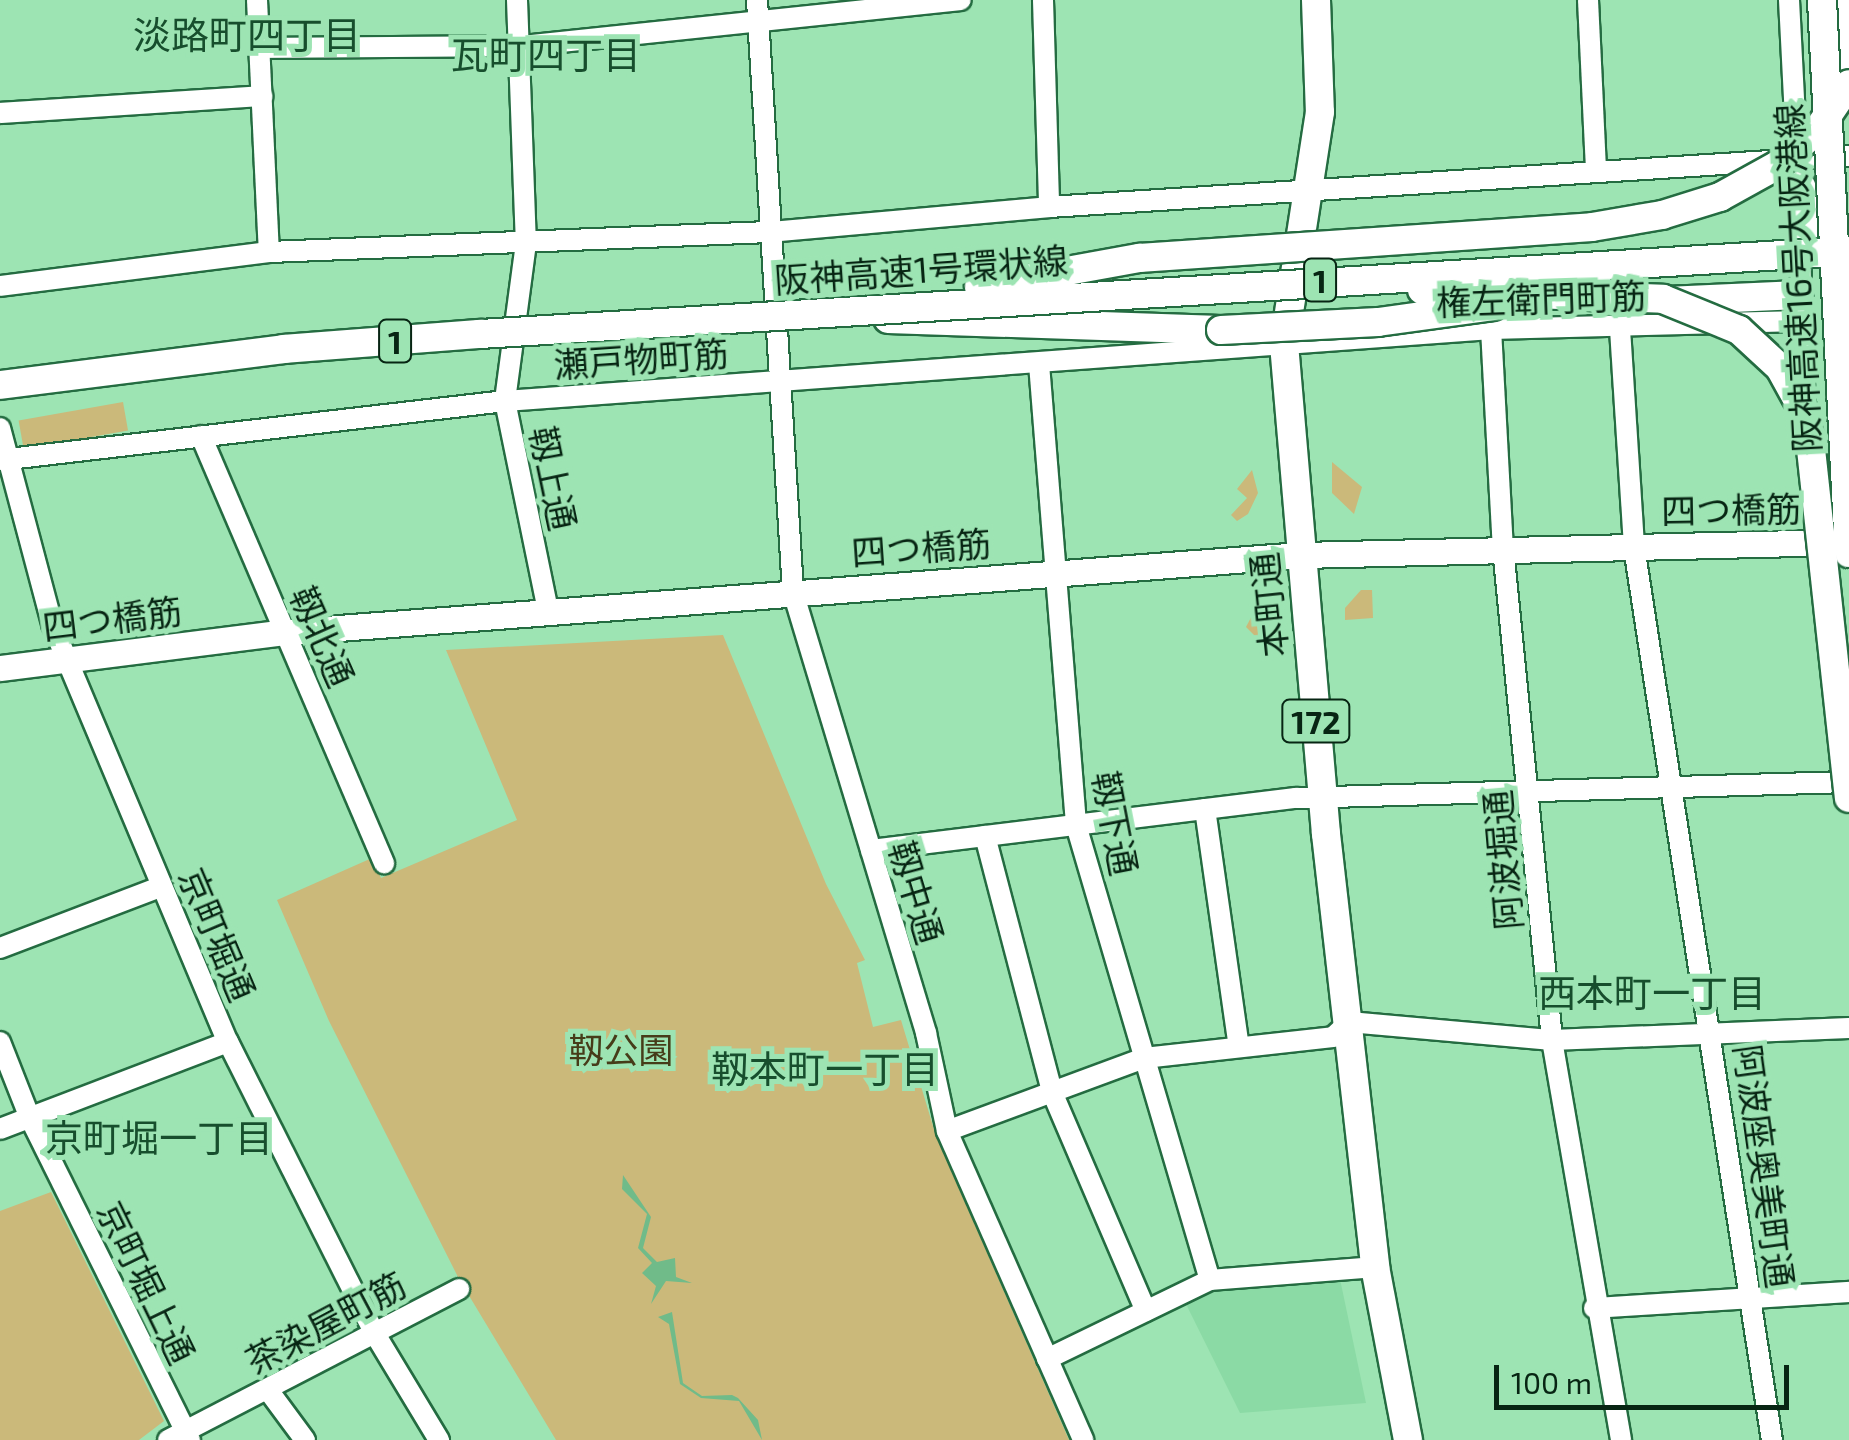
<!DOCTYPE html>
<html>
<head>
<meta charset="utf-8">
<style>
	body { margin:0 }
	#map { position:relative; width:1849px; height:1440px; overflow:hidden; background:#9de4b3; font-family:"Exo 2","Noto Sans JP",sans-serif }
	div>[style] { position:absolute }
	.built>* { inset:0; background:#8bdaa5 }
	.green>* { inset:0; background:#cbb97a; transform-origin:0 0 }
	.water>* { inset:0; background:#70bb89 }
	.roads { filter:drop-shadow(2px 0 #246c41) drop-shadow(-2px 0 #246c41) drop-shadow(0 2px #246c41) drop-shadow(0 -2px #246c41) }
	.minor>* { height:20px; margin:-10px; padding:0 10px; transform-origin:10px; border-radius:10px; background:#fff }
	.major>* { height:25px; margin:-12.5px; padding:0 12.5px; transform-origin:12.5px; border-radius:12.5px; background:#fff }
	.highway>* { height:28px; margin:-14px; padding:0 14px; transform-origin:14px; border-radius:14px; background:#fff }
	.bridges { filter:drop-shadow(2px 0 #246c41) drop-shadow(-2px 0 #246c41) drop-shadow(0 2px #246c41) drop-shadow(0 -2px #246c41) }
	.highway-bridge>* { height:28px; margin:-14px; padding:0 14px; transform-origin:14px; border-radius:14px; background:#fff }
	span { translate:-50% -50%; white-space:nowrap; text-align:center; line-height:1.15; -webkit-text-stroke:10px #9de4b3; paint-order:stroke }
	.shield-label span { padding:2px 8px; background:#9de4b3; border:2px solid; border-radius:8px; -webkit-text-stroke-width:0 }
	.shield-label { font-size:32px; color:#072513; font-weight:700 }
	.street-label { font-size:35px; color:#072513 }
	.park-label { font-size:35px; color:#463c19 }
	.neighbourhood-label { font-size:38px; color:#174e2d }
	.scale { position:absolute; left:1494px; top:1365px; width:295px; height:45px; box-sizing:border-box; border:5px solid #072513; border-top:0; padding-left:12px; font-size:30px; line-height:35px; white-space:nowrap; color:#072513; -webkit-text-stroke:8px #9de4b3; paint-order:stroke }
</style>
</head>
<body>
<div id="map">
	<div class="built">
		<div style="clip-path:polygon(1340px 1279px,1366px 1403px,1240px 1413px,1185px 1302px,1209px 1287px)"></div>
	</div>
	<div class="green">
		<div style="left:123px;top:402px;width:29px;height:106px;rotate:80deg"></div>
		<div style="clip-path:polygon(1332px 462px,1362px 487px,1354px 514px,1332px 493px)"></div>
		<div style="clip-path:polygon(1252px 470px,1258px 493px,1248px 514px,1237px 521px,1231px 515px,1247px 498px,1237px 489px)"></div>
		<div style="clip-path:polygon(1361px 590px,1372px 590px,1373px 618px,1345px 620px,1345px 608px)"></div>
		<div style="clip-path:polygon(1257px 606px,1270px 624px,1264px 645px,1246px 627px)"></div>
		<div style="clip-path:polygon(723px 635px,826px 884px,865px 960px,857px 963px,873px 1027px,901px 1020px,936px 1136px,1069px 1440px,556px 1440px,459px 1279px,329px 1021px,277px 900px,372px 858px,381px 878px,517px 820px,446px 650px)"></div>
		<div style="clip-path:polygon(51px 1192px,164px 1421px,139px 1440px,0 1440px,0 1211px)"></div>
	</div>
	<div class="water">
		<div style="clip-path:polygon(623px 1175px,651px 1217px,643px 1248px,657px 1262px,675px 1258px,676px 1277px,692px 1283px,666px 1281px,651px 1304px,656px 1286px,642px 1273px,652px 1263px,638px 1248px,647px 1214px,622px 1189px)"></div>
		<div style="clip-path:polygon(672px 1312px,683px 1383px,702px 1396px,732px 1395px,738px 1398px,758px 1420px,762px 1440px,739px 1401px,701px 1398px,680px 1384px,669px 1324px,658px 1317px)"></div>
	</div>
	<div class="roads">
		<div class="minor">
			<div style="left:257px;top:0;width:252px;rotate:87.3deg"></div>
			<div style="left:517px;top:0;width:243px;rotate:87.9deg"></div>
			<div style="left:526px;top:243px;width:159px;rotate:97.6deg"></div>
			<div style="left:505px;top:401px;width:213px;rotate:78.4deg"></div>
			<div style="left:757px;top:0;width:593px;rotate:86.52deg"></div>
			<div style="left:793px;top:592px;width:461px;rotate:73.2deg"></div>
			<div style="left:926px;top:1033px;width:100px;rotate:77.9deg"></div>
			<div style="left:947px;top:1131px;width:338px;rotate:66.2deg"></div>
			<div style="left:1043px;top:0;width:207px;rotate:88.3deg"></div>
			<div style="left:1588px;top:0;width:170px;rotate:87.3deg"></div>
			<div style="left:1789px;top:0;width:157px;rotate:87.1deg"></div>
			<div style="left:261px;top:48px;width:262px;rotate:-0.4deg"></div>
			<div style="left:523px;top:46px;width:440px;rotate:-6deg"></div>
			<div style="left:0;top:113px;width:263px;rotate:-3.7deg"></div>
			<div style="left:1797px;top:158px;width:248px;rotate:88.2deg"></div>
			<div style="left:1805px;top:185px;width:76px;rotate:73.2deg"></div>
			<div style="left:0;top:286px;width:271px;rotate:-7.2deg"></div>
			<div style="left:269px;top:252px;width:501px;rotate:-2.29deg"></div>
			<div style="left:770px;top:232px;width:280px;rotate:-5.1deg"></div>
			<div style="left:1049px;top:207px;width:802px;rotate:-3.65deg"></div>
			<div style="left:1491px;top:329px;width:219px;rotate:86.9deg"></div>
			<div style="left:1503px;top:548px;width:494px;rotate:84.3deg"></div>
			<div style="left:1552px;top:1040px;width:406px;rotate:80.2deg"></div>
			<div style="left:1620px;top:329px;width:218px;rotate:86.3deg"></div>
			<div style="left:1634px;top:547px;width:904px;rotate:81.22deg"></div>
			<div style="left:1039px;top:364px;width:462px;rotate:85.4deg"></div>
			<div style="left:1076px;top:825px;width:474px;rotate:73.6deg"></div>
			<div style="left:0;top:428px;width:203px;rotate:75.1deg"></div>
			<div style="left:52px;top:624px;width:454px;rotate:67.2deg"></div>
			<div style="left:228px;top:1042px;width:327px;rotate:63.3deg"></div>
			<div style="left:375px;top:1334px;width:124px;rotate:58.9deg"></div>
			<div style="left:201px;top:436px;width:465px;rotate:66.8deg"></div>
			<div style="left:0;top:460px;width:508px;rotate:-6.66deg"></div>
			<div style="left:505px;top:401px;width:989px;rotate:-4.18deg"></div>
			<div style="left:1491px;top:329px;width:310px;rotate:-1.5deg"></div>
			<div style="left:1205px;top:809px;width:240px;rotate:81.9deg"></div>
			<div style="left:985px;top:836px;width:265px;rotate:75.3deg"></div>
			<div style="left:1052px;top:1092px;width:238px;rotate:66.8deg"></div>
			<div style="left:871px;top:850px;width:428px;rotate:-7deg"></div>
			<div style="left:1296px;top:798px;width:553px;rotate:-1.66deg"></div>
			<div style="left:0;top:948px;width:173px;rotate:-20.9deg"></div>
			<div style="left:0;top:1042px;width:82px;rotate:68.5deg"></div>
			<div style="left:30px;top:1118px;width:360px;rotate:63.6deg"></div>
			<div style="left:0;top:1129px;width:244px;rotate:-20.9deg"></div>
			<div style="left:947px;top:1131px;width:210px;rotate:-20.3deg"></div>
			<div style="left:1144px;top:1058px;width:190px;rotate:-6.3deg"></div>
			<div style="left:1333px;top:1037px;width:22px;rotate:-43deg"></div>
			<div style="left:1349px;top:1022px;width:204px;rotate:5.1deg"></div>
			<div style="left:1552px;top:1040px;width:297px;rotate:-2.3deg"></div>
			<div style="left:1594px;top:1308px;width:256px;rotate:-3.6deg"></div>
			<div style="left:1047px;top:1359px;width:181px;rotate:-25.9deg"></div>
			<div style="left:1210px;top:1280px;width:166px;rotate:-4.5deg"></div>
			<div style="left:268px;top:1390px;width:62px;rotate:53.5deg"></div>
			<div style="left:168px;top:1440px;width:328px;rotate:-27.4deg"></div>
		</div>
		<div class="major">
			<div style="left:1846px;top:0;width:74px;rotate:87.7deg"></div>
			<div style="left:0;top:668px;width:288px;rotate:-7.2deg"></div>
			<div style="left:286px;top:632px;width:1018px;rotate:-4.34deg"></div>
			<div style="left:1301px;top:555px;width:539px;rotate:-1.38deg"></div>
		</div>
		<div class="highway">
			<div style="left:1316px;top:0;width:112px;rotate:88deg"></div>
			<div style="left:1320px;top:112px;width:235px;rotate:98.8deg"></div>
			<div style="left:1284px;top:344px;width:492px;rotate:85.1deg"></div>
			<div style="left:1326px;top:834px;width:436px;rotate:83.5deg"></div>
			<div style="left:1375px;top:1267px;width:176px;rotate:79.2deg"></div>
			<div style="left:1666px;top:301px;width:133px;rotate:-2.6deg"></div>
			<div style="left:888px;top:319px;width:333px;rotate:1.9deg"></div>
		</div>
	</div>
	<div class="bridges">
		<div class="highway-bridge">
			<div style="left:1822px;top:0;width:554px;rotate:87.2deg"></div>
			<div style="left:979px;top:287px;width:163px;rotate:-10.3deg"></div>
			<div style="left:1139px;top:258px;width:454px;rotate:-3.9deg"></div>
			<div style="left:1592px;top:227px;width:71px;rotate:-9.7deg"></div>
			<div style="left:1662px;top:215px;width:61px;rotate:-17.2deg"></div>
			<div style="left:1720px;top:197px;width:66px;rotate:-28.9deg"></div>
			<div style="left:1778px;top:165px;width:55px;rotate:-42.1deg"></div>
			<div style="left:1819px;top:128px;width:53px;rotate:-55.7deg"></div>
			<div style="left:1422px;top:290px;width:241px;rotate:2.1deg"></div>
			<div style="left:1663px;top:299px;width:82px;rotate:22.2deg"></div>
			<div style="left:1739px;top:330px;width:56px;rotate:42.8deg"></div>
			<div style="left:1780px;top:368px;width:46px;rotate:61.2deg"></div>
			<div style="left:1802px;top:408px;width:33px;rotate:76deg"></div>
			<div style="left:1810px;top:440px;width:360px;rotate:83.8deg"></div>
			<div style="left:1221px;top:330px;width:157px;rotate:-2.9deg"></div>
			<div style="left:1378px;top:322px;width:116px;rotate:-7.9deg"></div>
			<div style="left:0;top:385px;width:286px;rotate:-7.2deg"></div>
			<div style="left:284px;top:349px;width:197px;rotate:-4.4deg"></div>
			<div style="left:480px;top:334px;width:1372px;rotate:-3.47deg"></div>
		</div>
	</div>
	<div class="shield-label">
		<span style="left:1320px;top:280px">1</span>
		<span style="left:395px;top:341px">1</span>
		<span style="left:1316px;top:721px">172</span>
	</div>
	<div class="street-label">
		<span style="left:921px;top:269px;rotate:-4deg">阪神高速1号環状線</span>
		<span style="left:1797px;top:278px;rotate:-93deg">阪神高速16号大阪港線</span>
		<span style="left:1541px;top:298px;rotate:-2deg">権左衛門町筋</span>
		<span style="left:641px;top:358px;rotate:-4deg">瀬戸物町筋</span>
		<span style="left:554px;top:478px;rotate:78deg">靱上通</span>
		<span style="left:1731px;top:509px;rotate:-1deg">四つ橋筋</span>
		<span style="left:921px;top:547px;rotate:-4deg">四つ橋筋</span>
		<span style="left:1268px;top:605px;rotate:-96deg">本町通</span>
		<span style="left:112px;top:618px;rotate:-7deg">四つ橋筋</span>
		<span style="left:323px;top:636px;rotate:66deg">靱北通</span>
		<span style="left:1116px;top:823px;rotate:79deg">靱下通</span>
		<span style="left:1502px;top:860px;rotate:-95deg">阿波堀通</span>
		<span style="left:917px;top:892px;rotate:73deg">靱中通</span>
		<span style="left:218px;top:934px;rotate:67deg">京町堀通</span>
		<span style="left:1765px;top:1166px;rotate:82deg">阿波座奥美町通</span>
		<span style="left:147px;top:1282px;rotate:64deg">京町堀上通</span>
		<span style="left:325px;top:1322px;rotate:-28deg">茶染屋町筋</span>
	</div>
	<div class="park-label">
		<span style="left:621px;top:1049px">靱公園</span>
	</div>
	<div class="neighbourhood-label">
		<span style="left:247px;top:35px">淡路町四丁目</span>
		<span style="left:546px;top:55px">瓦町四丁目</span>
		<span style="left:1652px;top:993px">西本町一丁目</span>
		<span style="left:825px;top:1069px">靱本町一丁目</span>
		<span style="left:159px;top:1138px">京町堀一丁目</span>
	</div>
	<div class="scale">100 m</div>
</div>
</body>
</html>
